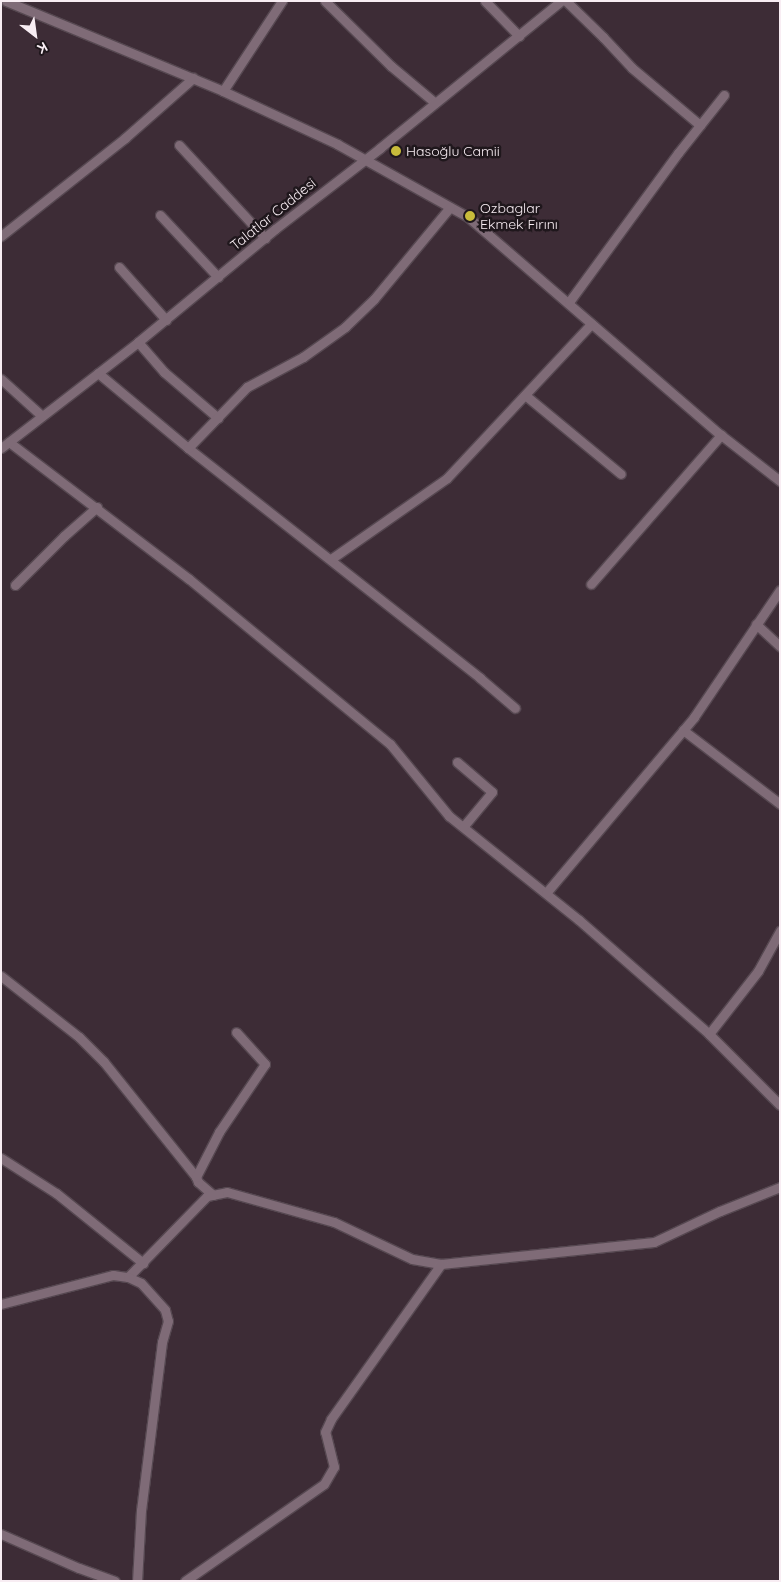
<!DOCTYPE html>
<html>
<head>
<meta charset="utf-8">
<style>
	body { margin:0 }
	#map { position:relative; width:781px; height:1582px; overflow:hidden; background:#3d2c36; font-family:Quicksand,sans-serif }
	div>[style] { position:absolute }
	.roads { filter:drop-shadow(1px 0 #564851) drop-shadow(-1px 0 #564851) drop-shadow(0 1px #564851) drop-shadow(0 -1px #564851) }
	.minor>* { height:9px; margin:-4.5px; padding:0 4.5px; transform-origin:4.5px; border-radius:4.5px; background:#7f6b77 }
	.dots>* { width:14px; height:14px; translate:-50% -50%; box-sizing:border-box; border:2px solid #1f171c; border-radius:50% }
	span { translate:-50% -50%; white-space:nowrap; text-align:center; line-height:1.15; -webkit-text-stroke:5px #1f171c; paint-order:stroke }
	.poi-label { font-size:14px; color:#f8edf3 }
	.left { translate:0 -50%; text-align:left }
	.street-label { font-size:14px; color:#f8edf3 }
	.frame { position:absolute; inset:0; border:2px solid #f8edf3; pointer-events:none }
	.north { position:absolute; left:10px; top:10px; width:50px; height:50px; -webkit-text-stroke:4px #1f171c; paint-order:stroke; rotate:150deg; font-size:14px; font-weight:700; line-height:20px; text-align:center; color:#f8edf3 }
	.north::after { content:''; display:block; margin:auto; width:18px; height:22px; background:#f8edf3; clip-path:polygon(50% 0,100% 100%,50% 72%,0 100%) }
</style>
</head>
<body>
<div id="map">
	<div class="roads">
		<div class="minor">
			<div style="left:6px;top:1px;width:235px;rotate:22.5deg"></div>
			<div style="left:223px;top:91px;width:126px;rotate:24.9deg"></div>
			<div style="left:337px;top:144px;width:150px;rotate:29.1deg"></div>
			<div style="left:468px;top:217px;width:334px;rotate:40.8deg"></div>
			<div style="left:721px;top:435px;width:75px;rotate:37.9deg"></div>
			<div style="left:325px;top:1px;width:93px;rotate:44.6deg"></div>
			<div style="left:391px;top:66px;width:56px;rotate:39.9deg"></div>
			<div style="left:485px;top:1px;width:49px;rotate:45.8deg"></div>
			<div style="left:566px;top:1px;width:52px;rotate:44.2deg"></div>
			<div style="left:603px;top:37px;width:42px;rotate:46.9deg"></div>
			<div style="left:632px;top:68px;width:89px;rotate:40deg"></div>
			<div style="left:223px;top:91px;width:108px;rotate:-56.8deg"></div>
			<div style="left:179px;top:145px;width:127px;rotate:47.2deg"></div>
			<div style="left:160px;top:215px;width:85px;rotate:46.9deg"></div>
			<div style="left:1px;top:236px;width:158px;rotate:-38.3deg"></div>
			<div style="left:125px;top:138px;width:91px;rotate:-41.4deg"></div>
			<div style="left:119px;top:267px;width:71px;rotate:48.4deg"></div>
			<div style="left:569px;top:302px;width:185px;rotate:-53.8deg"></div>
			<div style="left:678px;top:153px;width:74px;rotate:-51.6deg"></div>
			<div style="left:138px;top:342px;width:40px;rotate:49deg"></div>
			<div style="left:164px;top:372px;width:71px;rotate:40.4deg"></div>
			<div style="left:98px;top:373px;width:117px;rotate:39.8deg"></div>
			<div style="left:188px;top:448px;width:372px;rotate:38.2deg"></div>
			<div style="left:480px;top:678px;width:46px;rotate:40.6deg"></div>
			<div style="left:1px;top:379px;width:55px;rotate:42.1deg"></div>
			<div style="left:525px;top:395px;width:124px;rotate:39.5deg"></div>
			<div style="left:9px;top:442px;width:226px;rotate:37.3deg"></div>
			<div style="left:189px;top:579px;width:260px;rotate:39.4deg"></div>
			<div style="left:390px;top:744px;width:93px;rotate:50.7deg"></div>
			<div style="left:449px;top:816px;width:166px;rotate:38.7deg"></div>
			<div style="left:579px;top:920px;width:173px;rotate:41.2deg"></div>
			<div style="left:709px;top:1034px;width:100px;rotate:45deg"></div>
			<div style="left:1px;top:448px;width:173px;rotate:-37.7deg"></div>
			<div style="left:138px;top:342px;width:178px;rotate:-39.5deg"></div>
			<div style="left:275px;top:229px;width:133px;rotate:-37.6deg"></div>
			<div style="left:380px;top:148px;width:233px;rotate:-39.1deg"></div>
			<div style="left:188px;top:448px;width:85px;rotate:-46deg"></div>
			<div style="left:247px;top:387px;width:64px;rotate:-28.2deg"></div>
			<div style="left:303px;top:357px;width:52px;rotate:-35.5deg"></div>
			<div style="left:345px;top:327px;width:40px;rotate:-44deg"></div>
			<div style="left:374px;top:299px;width:119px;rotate:-50.4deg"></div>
			<div style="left:331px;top:559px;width:141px;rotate:-34.9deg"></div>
			<div style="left:447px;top:478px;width:211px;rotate:-46.9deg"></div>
			<div style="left:591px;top:584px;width:198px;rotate:-48.9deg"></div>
			<div style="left:15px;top:585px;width:69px;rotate:-45deg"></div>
			<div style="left:64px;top:536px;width:44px;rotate:-41.3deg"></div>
			<div style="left:756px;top:624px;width:33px;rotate:43deg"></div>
			<div style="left:683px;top:730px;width:122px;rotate:37.3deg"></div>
			<div style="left:457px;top:762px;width:46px;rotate:40.6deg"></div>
			<div style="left:492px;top:792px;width:45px;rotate:129.6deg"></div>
			<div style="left:546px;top:893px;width:230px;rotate:-49.9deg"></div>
			<div style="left:694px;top:717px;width:153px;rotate:-55.9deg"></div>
			<div style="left:1px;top:976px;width:99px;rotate:38deg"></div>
			<div style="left:79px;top:1037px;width:35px;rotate:45deg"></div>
			<div style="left:104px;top:1062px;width:147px;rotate:51.3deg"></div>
			<div style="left:709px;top:1034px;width:80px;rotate:-52.1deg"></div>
			<div style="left:758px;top:971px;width:46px;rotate:-61.2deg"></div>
			<div style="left:1px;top:1158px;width:65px;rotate:32.5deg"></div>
			<div style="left:56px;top:1193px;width:112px;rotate:38.8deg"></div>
			<div style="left:213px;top:1195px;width:20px;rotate:-139deg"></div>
			<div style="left:198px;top:1182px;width:5px;rotate:-112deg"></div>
			<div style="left:196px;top:1177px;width:51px;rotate:-62.9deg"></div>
			<div style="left:219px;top:1132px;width:82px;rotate:-55.9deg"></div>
			<div style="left:265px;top:1064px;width:43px;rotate:-132.2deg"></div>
			<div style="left:128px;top:1277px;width:113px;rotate:-45.7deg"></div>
			<div style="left:207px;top:1196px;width:20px;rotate:-11deg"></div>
			<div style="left:227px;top:1192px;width:111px;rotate:15.7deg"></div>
			<div style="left:334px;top:1222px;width:86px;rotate:25.4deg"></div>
			<div style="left:412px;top:1259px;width:29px;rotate:10deg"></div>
			<div style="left:441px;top:1264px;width:214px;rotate:-5.9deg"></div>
			<div style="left:654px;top:1242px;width:73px;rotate:-25.2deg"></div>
			<div style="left:720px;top:1211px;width:65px;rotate:-21.8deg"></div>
			<div style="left:1px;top:1304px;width:116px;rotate:-14.5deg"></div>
			<div style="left:113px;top:1275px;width:15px;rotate:8deg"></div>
			<div style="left:128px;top:1277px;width:14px;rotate:25deg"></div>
			<div style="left:141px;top:1283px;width:36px;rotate:48deg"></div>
			<div style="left:165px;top:1310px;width:11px;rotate:75deg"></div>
			<div style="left:168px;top:1321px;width:22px;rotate:106deg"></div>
			<div style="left:162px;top:1342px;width:169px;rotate:97.1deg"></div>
			<div style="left:141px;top:1510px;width:71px;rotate:93.2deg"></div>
			<div style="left:1px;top:1534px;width:85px;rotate:23.6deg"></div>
			<div style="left:79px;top:1568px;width:38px;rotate:20deg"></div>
			<div style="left:185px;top:1581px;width:169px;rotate:-34.9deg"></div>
			<div style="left:324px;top:1484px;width:20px;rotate:-60deg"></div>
			<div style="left:334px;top:1467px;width:36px;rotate:-104deg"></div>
			<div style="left:325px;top:1432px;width:14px;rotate:-65deg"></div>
			<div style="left:331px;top:1419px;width:190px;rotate:-54.6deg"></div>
		</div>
	</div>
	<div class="dots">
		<div style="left:396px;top:151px;background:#c8bb3b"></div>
		<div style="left:470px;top:216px;background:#c8bb3b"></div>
	</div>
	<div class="poi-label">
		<span class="left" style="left:406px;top:151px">Hasoğlu Camii</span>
		<span class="left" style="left:480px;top:216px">Ozbaglar<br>Ekmek Fırını</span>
	</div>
	<div class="street-label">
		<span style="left:273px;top:214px;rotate:-39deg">Talatlar Caddesi</span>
	</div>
	<div class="frame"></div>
	<div class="north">K</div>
</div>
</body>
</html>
